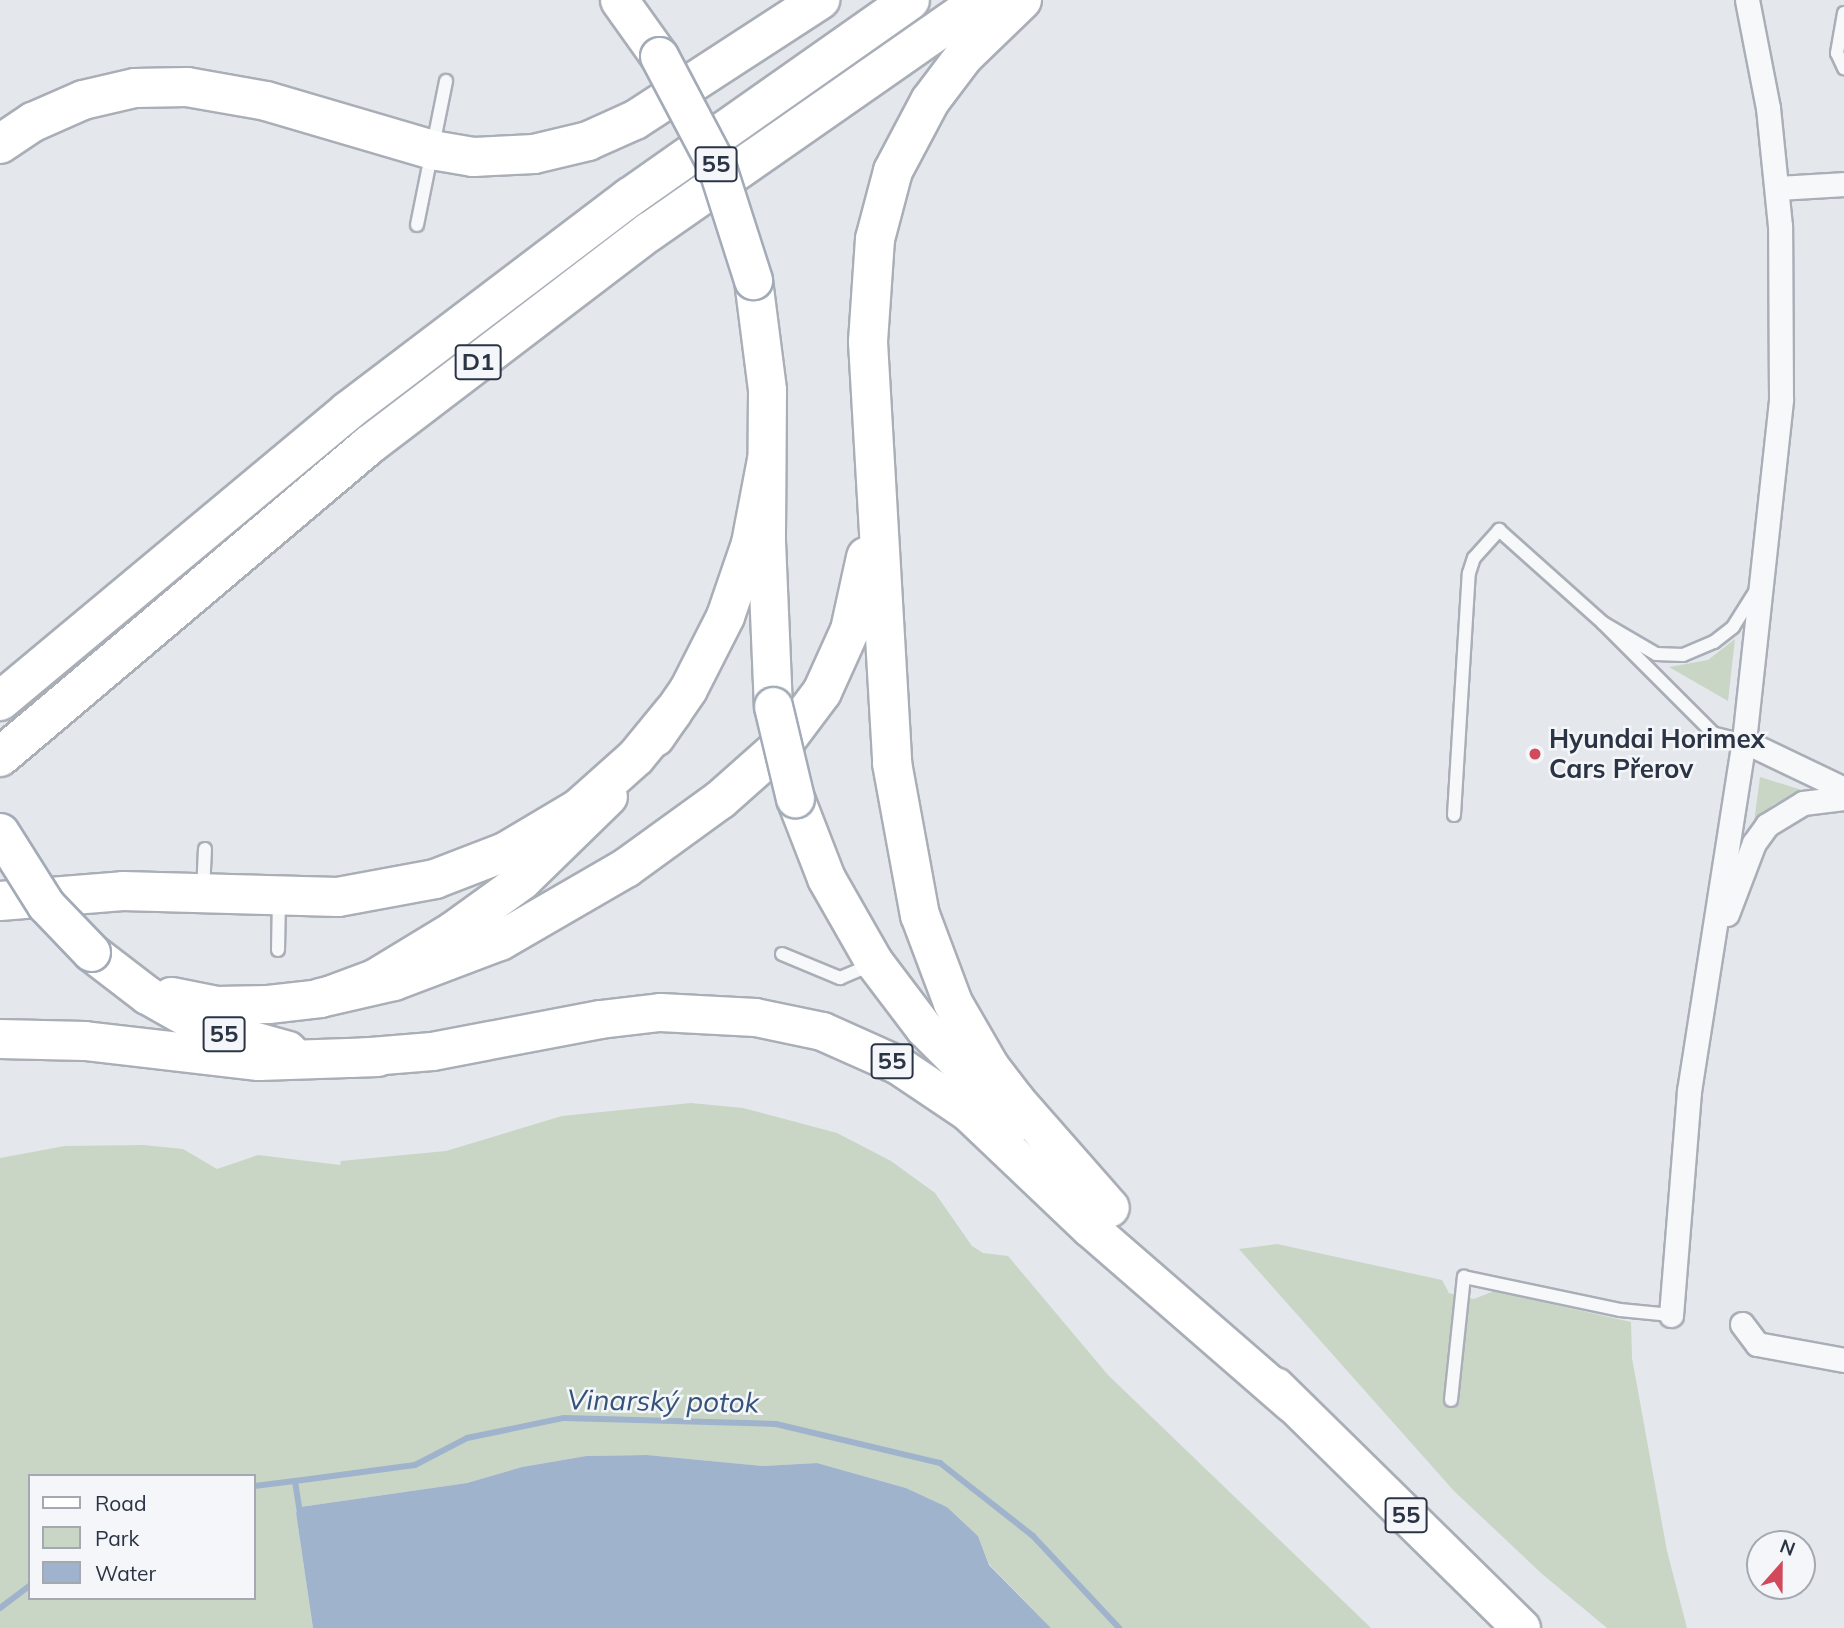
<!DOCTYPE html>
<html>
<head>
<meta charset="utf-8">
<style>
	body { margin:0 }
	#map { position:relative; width:1844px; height:1628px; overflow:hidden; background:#e4e7ec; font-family:Mulish,sans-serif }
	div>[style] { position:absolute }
	.green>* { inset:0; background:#c9d6c5 }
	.water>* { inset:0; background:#9fb4cc }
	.stream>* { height:6px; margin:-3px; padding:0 3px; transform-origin:3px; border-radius:3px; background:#9fb4cc }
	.roads { filter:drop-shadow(2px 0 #a9aeb7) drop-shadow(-2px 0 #a9aeb7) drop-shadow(0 2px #a9aeb7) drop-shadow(0 -2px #a9aeb7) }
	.service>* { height:12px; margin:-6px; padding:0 6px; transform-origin:6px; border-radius:6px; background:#f7f8fa }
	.minor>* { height:23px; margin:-11.5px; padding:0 11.5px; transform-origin:11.5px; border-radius:11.5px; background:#f7f8fa }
	.primary>* { height:37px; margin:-18.5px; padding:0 18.5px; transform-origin:18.5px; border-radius:18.5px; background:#fff }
	.motorway>* { height:38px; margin:-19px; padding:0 19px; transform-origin:19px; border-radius:19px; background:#fff }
	.bridges { filter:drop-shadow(2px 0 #a3abb8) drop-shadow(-2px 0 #a3abb8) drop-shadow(0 2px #a3abb8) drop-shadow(0 -2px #a3abb8) }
	.primary-bridge>* { height:37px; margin:-18.5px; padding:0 18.5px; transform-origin:18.5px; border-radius:18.5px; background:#fff }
	.dots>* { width:19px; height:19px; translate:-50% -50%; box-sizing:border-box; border:4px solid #f4f6f9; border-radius:50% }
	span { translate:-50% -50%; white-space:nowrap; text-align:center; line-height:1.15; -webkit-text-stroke:5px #f4f6f9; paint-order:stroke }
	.shield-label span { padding:2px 5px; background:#f4f6f9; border:2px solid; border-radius:5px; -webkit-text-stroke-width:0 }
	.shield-label { font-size:24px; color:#2b3445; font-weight:700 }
	.poi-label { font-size:26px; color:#2b3445; font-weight:700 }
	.left { translate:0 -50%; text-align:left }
	.water-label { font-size:28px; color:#34527a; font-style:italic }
	.legend { position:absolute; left:28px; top:1474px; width:228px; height:126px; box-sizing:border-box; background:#f4f6f9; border:2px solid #a4a8b1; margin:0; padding:9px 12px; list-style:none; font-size:21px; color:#2b3445 }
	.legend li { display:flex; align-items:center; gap:14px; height:35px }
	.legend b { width:35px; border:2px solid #a4a8b1 }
	.north { position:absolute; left:1746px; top:1530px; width:70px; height:70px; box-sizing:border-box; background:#f4f6f9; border:2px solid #a4a8b1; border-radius:50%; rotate:21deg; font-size:19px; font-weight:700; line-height:28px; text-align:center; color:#2b3445 }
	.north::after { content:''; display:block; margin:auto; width:24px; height:32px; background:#d1495b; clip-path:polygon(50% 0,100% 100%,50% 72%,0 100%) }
</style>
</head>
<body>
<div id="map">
	<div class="green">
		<div style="clip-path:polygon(1735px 639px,1728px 701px,1669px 667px,1708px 660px)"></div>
		<div style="clip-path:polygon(1760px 777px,1805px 791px,1774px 804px,1754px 822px)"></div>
		<div style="clip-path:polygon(evenodd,691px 1103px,743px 1108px,837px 1133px,891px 1161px,935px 1193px,972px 1246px,983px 1253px,1008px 1256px,1108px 1375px,1371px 1628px,1051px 1628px,989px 1564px,978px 1536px,947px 1507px,906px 1488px,817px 1463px,763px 1466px,646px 1455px,586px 1456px,522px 1467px,467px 1483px,300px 1507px,296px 1513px,313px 1628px,0 1628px,0 1158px,65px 1146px,143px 1145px,183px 1149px,217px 1169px,258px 1155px,340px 1165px,341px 1161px,446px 1151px,562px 1116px,691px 1103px,30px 1476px,254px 1476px,254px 1598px,30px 1598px,30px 1476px)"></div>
		<div style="clip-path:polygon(1277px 1244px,1442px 1280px,1449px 1293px,1474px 1299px,1494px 1291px,1631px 1322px,1632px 1358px,1667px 1551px,1687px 1628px,1607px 1628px,1541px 1573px,1454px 1491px,1239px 1249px)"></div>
	</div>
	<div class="water">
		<div style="clip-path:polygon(647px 1455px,763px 1466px,817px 1463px,906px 1488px,947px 1507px,978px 1536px,989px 1565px,1051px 1628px,313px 1628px,296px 1513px,300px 1507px,467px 1483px,522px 1467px,586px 1456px)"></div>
	</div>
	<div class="stream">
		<div style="left:254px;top:1486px;width:41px;rotate:-7deg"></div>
		<div style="left:300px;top:1513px;width:32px;rotate:-99deg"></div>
		<div style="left:295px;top:1481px;width:121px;rotate:-7.6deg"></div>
		<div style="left:415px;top:1465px;width:59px;rotate:-27.4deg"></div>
		<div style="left:467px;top:1438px;width:99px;rotate:-11.7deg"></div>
		<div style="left:564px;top:1418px;width:212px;rotate:1.6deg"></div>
		<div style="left:776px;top:1424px;width:169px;rotate:13.4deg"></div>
		<div style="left:940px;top:1463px;width:118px;rotate:38.1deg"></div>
		<div style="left:1033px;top:1536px;width:126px;rotate:46.9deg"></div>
		<div style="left:0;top:1608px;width:38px;rotate:-37deg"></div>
	</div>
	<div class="roads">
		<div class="service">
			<div style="left:1844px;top:13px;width:41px;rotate:99.9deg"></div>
			<div style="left:1837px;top:53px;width:17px;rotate:65deg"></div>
			<div style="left:417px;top:225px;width:147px;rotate:-78.6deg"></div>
			<div style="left:1744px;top:741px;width:32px;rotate:-166deg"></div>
			<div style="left:1713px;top:733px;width:156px;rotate:-135deg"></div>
			<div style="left:1603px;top:623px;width:61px;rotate:30.3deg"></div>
			<div style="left:1656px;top:654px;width:27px;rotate:2deg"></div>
			<div style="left:1683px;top:655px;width:34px;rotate:-23deg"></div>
			<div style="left:1714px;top:642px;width:24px;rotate:-38deg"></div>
			<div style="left:1733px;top:627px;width:41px;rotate:-57.8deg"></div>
			<div style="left:1454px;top:815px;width:242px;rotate:-86.5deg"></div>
			<div style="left:1469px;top:573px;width:16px;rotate:-72deg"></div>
			<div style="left:1474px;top:558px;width:38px;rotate:-48deg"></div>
			<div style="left:1499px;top:530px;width:140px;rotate:41.8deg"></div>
			<div style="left:203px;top:891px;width:42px;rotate:-87.3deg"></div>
			<div style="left:278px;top:950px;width:52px;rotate:-88.9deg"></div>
			<div style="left:782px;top:954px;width:63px;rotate:22.5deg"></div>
			<div style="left:840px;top:978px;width:34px;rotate:-23deg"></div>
			<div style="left:1451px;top:1400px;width:124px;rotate:-84deg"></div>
			<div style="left:1464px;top:1277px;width:159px;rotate:11.9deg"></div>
			<div style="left:1620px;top:1310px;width:51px;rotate:5.6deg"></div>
		</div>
		<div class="minor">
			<div style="left:1777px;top:188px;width:67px;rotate:-3.4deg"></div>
			<div style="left:1744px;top:741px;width:111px;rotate:25.6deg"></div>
			<div style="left:1727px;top:914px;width:76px;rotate:-69.2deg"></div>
			<div style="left:1754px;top:843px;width:22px;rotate:-54deg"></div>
			<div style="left:1767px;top:825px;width:42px;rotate:-31.4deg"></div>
			<div style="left:1803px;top:803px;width:41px;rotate:-7deg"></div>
			<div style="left:1671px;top:1315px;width:225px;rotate:-85.4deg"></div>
			<div style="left:1689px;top:1091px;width:354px;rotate:-81.1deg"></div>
			<div style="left:1744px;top:741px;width:344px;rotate:-83.8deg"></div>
			<div style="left:1781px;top:399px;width:173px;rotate:-90.3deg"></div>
			<div style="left:1780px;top:226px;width:119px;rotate:-95.8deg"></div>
			<div style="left:1768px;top:108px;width:110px;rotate:-101deg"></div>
			<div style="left:1742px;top:1324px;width:25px;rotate:53deg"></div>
			<div style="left:1757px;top:1344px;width:88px;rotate:10.4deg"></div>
		</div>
		<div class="primary">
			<div style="left:619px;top:0;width:69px;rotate:54.5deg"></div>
			<div style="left:753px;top:280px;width:111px;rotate:82.7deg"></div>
			<div style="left:767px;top:390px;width:151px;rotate:90.4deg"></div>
			<div style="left:766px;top:541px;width:165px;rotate:87.6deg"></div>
			<div style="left:655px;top:737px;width:58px;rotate:-55.5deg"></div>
			<div style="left:688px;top:689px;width:82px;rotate:-63.1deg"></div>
			<div style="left:725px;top:616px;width:77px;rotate:-71.1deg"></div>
			<div style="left:750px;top:543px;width:86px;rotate:-79.2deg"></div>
			<div style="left:795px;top:798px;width:86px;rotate:68.8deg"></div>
			<div style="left:826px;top:878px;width:97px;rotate:60.3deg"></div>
			<div style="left:874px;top:962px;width:83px;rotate:52.9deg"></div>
			<div style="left:924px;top:1028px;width:132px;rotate:45deg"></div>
			<div style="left:91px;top:952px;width:71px;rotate:37.5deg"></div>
			<div style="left:147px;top:995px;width:63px;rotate:29.4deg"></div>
			<div style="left:202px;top:1026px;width:89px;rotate:15.6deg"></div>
			<div style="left:171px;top:996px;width:46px;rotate:11.3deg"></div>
			<div style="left:216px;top:1005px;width:52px;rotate:-1.1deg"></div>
			<div style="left:268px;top:1004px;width:52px;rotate:-6.6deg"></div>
			<div style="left:320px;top:998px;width:58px;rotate:-20.3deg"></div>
			<div style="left:374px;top:978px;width:92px;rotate:-31.3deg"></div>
			<div style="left:453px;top:930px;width:85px;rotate:-35.9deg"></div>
			<div style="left:522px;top:880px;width:120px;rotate:-44.3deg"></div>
			<div style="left:346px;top:1058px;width:86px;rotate:-4.7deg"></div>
			<div style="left:432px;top:1051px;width:171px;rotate:-10.8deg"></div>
			<div style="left:600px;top:1019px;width:60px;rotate:-6.7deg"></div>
			<div style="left:660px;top:1012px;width:95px;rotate:3deg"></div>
			<div style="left:755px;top:1017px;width:68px;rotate:11.8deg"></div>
			<div style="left:822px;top:1031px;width:83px;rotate:24.1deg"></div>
			<div style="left:898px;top:1065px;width:84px;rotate:33.9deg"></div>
			<div style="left:968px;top:1112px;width:168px;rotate:43.6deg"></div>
			<div style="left:1090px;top:1228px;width:267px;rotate:41deg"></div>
			<div style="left:1275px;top:1386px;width:345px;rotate:44.5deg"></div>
		</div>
		<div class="motorway">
			<div style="left:1022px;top:0;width:81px;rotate:136deg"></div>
			<div style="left:964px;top:56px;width:56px;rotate:127.1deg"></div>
			<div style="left:930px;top:101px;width:79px;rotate:117.9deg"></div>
			<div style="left:893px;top:171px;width:70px;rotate:104.8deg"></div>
			<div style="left:875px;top:239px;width:103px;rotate:93.9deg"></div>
			<div style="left:868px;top:342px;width:422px;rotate:86.7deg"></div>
			<div style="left:892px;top:763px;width:155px;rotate:79.6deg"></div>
			<div style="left:920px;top:915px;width:94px;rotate:69.4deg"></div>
			<div style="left:953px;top:1003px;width:74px;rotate:60deg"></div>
			<div style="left:990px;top:1067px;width:43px;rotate:52.6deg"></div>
			<div style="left:1016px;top:1101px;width:142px;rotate:48.7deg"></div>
			<div style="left:0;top:144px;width:40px;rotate:-34deg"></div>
			<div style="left:33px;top:122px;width:55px;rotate:-23.7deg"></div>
			<div style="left:83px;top:100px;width:53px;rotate:-13deg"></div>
			<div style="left:135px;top:88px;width:52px;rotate:-1.1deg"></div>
			<div style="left:187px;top:87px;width:80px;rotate:10deg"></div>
			<div style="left:266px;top:101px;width:173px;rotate:16.4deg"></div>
			<div style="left:432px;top:150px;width:42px;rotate:9.7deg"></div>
			<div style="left:473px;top:157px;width:61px;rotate:-2.8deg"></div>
			<div style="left:534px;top:154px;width:56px;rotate:-13.5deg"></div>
			<div style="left:588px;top:141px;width:51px;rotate:-24.1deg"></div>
			<div style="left:635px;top:120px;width:221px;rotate:-33deg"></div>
			<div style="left:0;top:701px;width:453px;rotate:-39.8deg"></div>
			<div style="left:348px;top:411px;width:354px;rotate:-37.2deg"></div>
			<div style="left:630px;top:197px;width:342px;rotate:-35.1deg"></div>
			<div style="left:0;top:757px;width:483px;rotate:-40.2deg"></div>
			<div style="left:369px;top:445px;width:352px;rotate:-37.3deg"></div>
			<div style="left:649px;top:232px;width:405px;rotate:-34.9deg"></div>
			<div style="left:0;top:901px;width:123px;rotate:-4.6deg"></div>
			<div style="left:123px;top:891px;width:215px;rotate:1.6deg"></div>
			<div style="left:338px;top:897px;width:99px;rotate:-10.5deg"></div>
			<div style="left:435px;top:879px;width:75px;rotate:-21.1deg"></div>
			<div style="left:505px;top:852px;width:86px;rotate:-30.7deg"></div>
			<div style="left:579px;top:808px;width:76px;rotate:-41.8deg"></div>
			<div style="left:636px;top:757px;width:57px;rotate:-50.7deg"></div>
			<div style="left:320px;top:998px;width:76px;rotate:-12.9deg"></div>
			<div style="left:394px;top:981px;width:113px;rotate:-20.7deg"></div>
			<div style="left:500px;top:941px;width:146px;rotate:-30.1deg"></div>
			<div style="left:626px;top:868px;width:116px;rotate:-35.9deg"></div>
			<div style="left:720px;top:800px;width:84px;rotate:-41.6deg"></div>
			<div style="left:783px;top:744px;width:65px;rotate:-53.1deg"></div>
			<div style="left:822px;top:692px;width:68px;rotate:-65.7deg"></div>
			<div style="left:850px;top:630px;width:75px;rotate:-77.6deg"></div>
			<div style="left:0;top:1039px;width:85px;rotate:1.3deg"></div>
			<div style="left:85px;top:1041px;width:175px;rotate:6.6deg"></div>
			<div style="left:259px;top:1061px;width:119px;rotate:-1.9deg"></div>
		</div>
	</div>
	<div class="bridges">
		<div class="primary-bridge">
			<div style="left:659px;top:56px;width:122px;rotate:62.2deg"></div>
			<div style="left:716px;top:164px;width:122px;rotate:72.3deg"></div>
			<div style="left:773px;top:706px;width:95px;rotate:76.6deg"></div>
			<div style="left:0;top:832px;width:86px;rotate:57.8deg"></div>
			<div style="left:46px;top:905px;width:65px;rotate:46.2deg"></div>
		</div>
	</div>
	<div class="dots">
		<div style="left:1535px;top:754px;background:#d1495b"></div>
	</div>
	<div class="shield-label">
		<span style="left:716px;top:164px">55</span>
		<span style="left:478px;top:362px">D1</span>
		<span style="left:224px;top:1034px">55</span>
		<span style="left:892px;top:1061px">55</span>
		<span style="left:1406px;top:1515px">55</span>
	</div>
	<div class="poi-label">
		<span class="left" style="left:1549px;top:754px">Hyundai Horimex<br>Cars Přerov</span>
	</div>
	<div class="water-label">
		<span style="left:663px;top:1401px;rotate:1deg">Vinarský potok</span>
	</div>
	<ul class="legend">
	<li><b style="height:9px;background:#fff"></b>Road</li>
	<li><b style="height:19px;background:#c9d6c5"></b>Park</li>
	<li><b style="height:19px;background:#9fb4cc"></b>Water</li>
	</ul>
	<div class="north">N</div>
</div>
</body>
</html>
